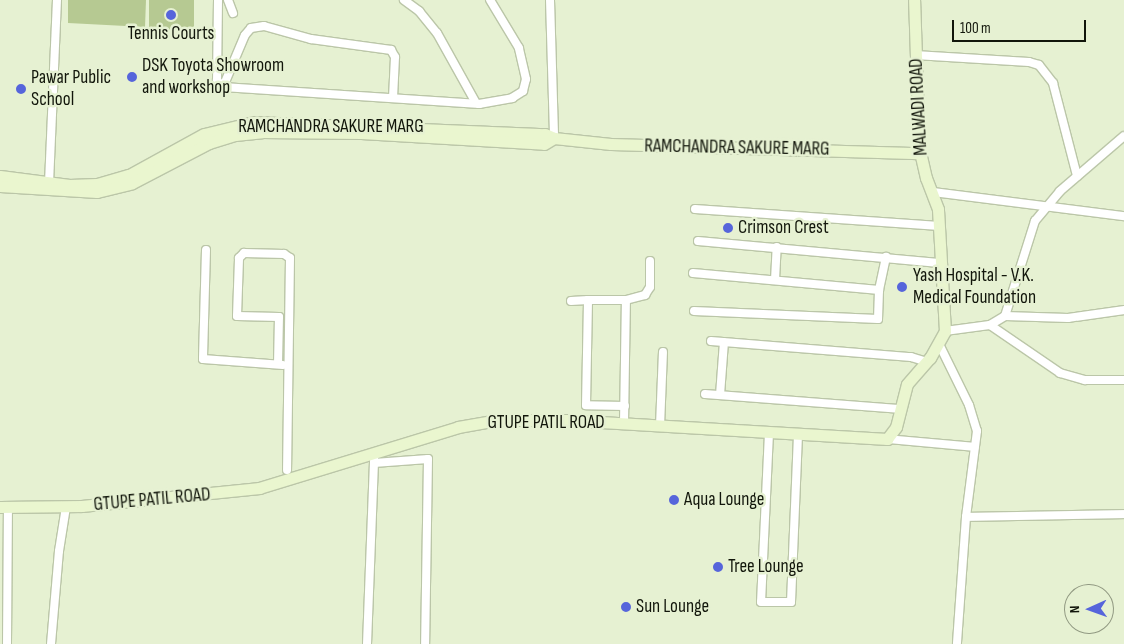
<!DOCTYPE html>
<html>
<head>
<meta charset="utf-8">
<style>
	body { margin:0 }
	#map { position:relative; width:1124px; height:644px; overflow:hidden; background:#e6f1d2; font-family:"Sofia Sans Condensed",sans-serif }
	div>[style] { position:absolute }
	.green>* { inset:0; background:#b6c992; transform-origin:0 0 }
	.roads { filter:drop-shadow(1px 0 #bbc6a8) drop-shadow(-1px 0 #bbc6a8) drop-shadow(0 1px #bbc6a8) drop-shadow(0 -1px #bbc6a8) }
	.street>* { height:8px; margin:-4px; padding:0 4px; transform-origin:4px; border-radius:4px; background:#fff }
	.secondary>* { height:11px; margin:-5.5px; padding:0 5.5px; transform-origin:5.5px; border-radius:5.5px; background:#eaf6cf }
	.dots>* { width:14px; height:14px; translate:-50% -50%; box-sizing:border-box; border:2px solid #e6f1d2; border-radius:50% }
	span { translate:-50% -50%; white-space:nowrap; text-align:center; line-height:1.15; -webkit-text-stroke:5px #e6f1d2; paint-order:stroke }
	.poi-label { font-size:19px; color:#12160b }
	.left { translate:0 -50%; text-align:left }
	.street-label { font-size:19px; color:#12160b }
	.north { position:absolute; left:1064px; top:584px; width:50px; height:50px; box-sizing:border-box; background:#e6f1d2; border:1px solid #919982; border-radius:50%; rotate:268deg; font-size:14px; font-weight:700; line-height:20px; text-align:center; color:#12160b }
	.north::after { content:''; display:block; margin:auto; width:18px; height:22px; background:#5665db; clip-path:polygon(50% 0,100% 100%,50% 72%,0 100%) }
	.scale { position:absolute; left:952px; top:20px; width:134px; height:22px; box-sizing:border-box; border:2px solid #12160b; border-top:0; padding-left:6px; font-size:15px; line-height:18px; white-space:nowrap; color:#12160b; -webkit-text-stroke:4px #e6f1d2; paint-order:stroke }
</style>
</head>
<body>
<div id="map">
	<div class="green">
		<div style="clip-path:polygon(68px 0,146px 0,145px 27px,68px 23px)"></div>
		<div style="left:149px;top:0;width:45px;height:30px"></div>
	</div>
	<div class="roads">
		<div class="street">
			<div style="left:218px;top:0;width:80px;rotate:90.7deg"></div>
			<div style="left:217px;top:80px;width:9px;rotate:49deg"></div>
			<div style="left:223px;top:87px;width:257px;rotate:3.8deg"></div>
			<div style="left:479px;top:104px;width:34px;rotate:-10deg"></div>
			<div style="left:512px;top:98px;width:13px;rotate:-32deg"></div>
			<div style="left:523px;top:91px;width:12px;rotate:-76deg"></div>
			<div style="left:526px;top:79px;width:32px;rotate:-103deg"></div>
			<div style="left:519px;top:48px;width:56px;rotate:-121.1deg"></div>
			<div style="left:228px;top:0;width:14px;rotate:69deg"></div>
			<div style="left:404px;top:0;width:19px;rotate:36deg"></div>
			<div style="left:419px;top:11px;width:28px;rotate:51deg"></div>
			<div style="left:437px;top:33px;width:80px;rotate:60.9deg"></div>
			<div style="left:550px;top:0;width:138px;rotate:88.3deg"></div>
			<div style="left:915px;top:55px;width:114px;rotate:3.5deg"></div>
			<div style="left:1029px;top:62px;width:10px;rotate:17deg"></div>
			<div style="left:1039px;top:65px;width:23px;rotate:52deg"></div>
			<div style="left:1053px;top:83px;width:96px;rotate:75.5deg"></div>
			<div style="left:223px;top:87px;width:56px;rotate:-67.1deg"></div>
			<div style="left:245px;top:35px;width:9px;rotate:-49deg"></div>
			<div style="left:251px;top:28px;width:13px;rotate:-9deg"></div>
			<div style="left:264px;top:26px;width:49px;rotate:15.5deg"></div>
			<div style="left:311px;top:39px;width:81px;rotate:7.8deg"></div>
			<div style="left:391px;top:50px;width:8px;rotate:60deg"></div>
			<div style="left:395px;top:57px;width:41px;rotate:92.8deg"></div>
			<div style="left:49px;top:183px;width:183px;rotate:-87.5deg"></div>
			<div style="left:933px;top:192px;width:193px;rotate:7.2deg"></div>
			<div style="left:695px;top:209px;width:245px;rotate:4deg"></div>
			<div style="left:698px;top:241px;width:242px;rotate:5.2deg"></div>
			<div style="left:206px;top:250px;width:109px;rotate:91.6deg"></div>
			<div style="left:203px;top:359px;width:80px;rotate:4.3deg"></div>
			<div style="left:693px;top:273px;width:187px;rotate:5.2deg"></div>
			<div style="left:879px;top:290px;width:34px;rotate:-78deg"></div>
			<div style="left:775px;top:280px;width:33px;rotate:-87deg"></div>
			<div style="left:571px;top:301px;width:17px;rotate:-3deg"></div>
			<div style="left:694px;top:311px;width:184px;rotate:2.5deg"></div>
			<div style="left:878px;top:319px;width:29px;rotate:-88deg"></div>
			<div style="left:1005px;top:316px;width:63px;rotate:1.8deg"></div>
			<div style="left:1068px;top:318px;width:57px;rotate:-8.1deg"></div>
			<div style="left:990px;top:325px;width:85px;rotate:34.4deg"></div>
			<div style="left:1060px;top:373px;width:26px;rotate:16deg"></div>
			<div style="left:1085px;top:380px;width:39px"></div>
			<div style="left:945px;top:331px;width:45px;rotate:-7.6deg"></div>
			<div style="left:990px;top:325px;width:17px;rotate:-31deg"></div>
			<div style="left:1005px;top:316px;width:100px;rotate:-72.5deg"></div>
			<div style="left:1035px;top:221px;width:39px;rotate:-50deg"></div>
			<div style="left:1060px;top:191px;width:84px;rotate:-40.7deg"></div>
			<div style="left:711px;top:341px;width:201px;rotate:4.6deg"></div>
			<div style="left:911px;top:357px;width:17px;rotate:17deg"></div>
			<div style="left:939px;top:344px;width:68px;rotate:63.8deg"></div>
			<div style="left:969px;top:405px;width:27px;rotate:73deg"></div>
			<div style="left:977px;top:431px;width:87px;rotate:97.3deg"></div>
			<div style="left:966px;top:517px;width:127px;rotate:94.1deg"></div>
			<div style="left:278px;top:364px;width:47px;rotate:-88.8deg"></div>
			<div style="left:279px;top:317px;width:42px;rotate:-178.6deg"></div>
			<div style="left:237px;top:316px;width:58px;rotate:-88deg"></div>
			<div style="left:239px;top:258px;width:7px;rotate:-45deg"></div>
			<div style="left:244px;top:253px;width:40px;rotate:1.4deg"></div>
			<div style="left:284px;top:254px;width:7px;rotate:34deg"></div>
			<div style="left:290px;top:258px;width:212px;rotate:90.8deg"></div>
			<div style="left:705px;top:394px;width:194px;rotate:4.4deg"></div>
			<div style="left:720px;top:395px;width:53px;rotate:-85.7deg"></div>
			<div style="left:625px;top:406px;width:39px;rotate:-179deg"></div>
			<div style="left:586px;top:405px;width:105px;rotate:-88.9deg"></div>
			<div style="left:588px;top:300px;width:38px"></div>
			<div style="left:626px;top:300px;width:20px;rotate:-15deg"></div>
			<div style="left:645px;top:295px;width:9px;rotate:-58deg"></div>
			<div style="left:650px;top:287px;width:26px;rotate:-90deg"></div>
			<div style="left:624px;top:423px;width:123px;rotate:-89.1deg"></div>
			<div style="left:660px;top:426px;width:74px;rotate:-87.7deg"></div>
			<div style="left:769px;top:433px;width:169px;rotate:92.7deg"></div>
			<div style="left:761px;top:602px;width:30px"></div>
			<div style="left:791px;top:602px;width:166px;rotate:-87.6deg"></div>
			<div style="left:887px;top:439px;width:88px;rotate:5.2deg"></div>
			<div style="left:374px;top:463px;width:54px;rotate:-4.2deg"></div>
			<div style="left:428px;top:459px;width:185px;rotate:90.9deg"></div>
			<div style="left:966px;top:517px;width:158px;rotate:-1.1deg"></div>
			<div style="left:7px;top:644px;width:137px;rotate:-89.6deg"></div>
			<div style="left:51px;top:644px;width:93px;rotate:-85.1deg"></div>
			<div style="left:59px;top:551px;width:45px;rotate:-81deg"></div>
			<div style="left:367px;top:644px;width:185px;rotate:-87.8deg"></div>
		</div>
		<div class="secondary">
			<div style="left:0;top:176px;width:70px;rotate:7.4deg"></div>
			<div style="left:69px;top:185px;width:28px;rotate:-2deg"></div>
			<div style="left:97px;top:184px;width:33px;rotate:-16deg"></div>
			<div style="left:129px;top:175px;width:85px;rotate:-28.7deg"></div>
			<div style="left:204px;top:134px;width:51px;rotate:-13.5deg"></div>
			<div style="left:254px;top:122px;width:291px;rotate:2.4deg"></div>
			<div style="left:545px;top:134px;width:10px;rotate:24deg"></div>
			<div style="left:554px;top:138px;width:57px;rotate:6deg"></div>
			<div style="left:611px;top:144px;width:309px;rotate:1.7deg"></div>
			<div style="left:0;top:186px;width:97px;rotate:3.5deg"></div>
			<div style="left:97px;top:192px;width:36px;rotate:-14deg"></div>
			<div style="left:132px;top:183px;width:87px;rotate:-27.5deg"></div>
			<div style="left:209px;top:143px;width:27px;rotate:-17deg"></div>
			<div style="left:235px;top:135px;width:27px;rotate:-6deg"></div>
			<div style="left:262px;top:132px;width:99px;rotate:0.6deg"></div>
			<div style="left:361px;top:133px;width:183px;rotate:3.4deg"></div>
			<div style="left:544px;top:144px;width:12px;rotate:-31deg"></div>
			<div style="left:0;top:507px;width:82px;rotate:-0.7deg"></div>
			<div style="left:82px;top:506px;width:178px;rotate:-5.8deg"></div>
			<div style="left:259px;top:488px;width:208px;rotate:-17deg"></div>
			<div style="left:458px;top:427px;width:41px;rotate:-9.9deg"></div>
			<div style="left:498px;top:420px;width:69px"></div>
			<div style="left:567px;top:420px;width:321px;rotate:3.4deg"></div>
			<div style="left:887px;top:439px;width:15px;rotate:-53deg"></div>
			<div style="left:896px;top:427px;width:44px;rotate:-75.7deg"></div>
			<div style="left:907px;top:384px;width:35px;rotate:-49deg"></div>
			<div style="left:930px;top:358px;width:31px;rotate:-61deg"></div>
			<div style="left:945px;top:331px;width:122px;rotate:-93.3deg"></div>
			<div style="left:938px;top:209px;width:33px;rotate:-111deg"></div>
			<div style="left:926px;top:178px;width:31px;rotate:-103deg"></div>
			<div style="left:919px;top:148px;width:148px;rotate:-91.9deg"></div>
		</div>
	</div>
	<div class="dots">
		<div style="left:171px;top:15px;background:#5665db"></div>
		<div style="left:132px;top:77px;background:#5665db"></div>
		<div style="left:21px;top:89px;background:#5665db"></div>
		<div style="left:728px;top:228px;background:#5665db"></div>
		<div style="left:902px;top:287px;background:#5665db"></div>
		<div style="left:674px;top:500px;background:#5665db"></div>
		<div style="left:718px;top:567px;background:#5665db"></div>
		<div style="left:626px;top:607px;background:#5665db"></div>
	</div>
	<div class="poi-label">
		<span style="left:171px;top:34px">Tennis Courts</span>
		<span class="left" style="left:142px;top:77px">DSK Toyota Showroom<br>and workshop</span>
		<span class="left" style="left:31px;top:89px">Pawar Public<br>School</span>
		<span class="left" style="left:738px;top:228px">Crimson Crest</span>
		<span class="left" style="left:913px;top:287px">Yash Hospital - V.K.<br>Medical Foundation</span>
		<span class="left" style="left:684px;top:500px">Aqua Lounge</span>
		<span class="left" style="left:728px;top:567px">Tree Lounge</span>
		<span class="left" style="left:636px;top:607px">Sun Lounge</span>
	</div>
	<div class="street-label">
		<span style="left:919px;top:107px;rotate:-93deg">MALWADI ROAD</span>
		<span style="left:331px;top:127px">RAMCHANDRA SAKURE MARG</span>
		<span style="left:737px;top:148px;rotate:1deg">RAMCHANDRA SAKURE MARG</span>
		<span style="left:546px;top:423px">GTUPE PATIL ROAD</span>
		<span style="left:152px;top:500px;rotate:-5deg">GTUPE PATIL ROAD</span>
	</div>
	<div class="north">N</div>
	<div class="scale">100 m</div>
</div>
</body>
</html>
